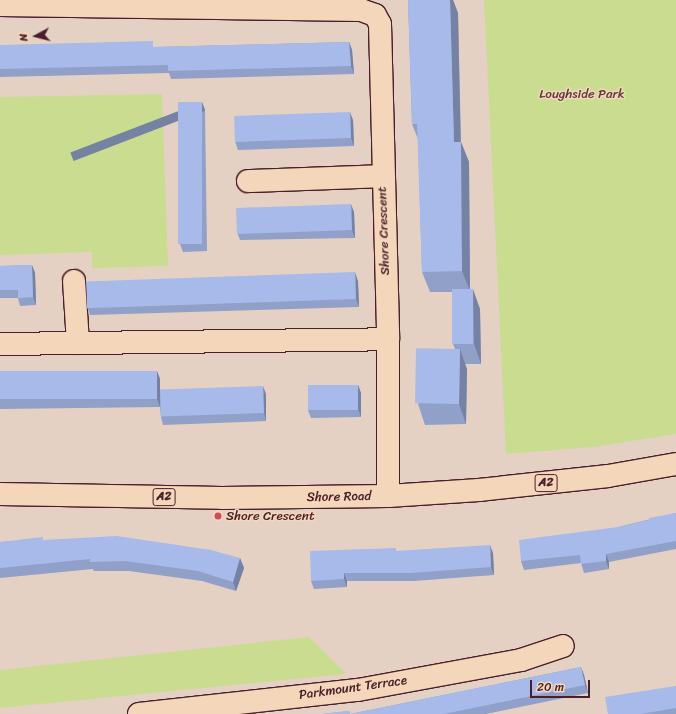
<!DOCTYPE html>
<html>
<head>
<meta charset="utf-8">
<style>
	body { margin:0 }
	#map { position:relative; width:676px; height:714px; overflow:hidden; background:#e5d1c3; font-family:Sriracha,sans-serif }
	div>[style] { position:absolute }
	.green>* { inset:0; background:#cadc90 }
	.roads { filter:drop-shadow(1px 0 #4a1f2b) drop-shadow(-1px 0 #4a1f2b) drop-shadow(0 1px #4a1f2b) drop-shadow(0 -1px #4a1f2b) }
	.minor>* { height:22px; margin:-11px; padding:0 11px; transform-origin:11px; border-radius:11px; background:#f4d7ba }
	.major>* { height:22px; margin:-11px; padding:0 11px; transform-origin:11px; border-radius:11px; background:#f4d7ba }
	.wall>* { inset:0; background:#90a0c8 }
	.shaded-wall>* { inset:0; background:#7582a3; transform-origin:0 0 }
	.building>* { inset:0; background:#a7bae9; transform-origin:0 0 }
	.dots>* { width:11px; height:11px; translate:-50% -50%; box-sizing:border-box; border:2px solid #f4d7ba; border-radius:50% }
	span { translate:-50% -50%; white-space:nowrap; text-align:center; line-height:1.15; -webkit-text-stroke:3px #f4d7ba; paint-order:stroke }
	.shield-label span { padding:1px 3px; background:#f4d7ba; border:1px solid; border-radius:3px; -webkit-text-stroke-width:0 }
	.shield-label { font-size:12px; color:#4a1f2b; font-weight:700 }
	.park-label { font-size:13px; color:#5d3b3a }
	.street-label { font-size:13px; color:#4a1f2b }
	.poi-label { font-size:13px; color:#4a1f2b }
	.left { translate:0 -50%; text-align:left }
	.north { position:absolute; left:16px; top:16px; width:40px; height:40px; -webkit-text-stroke:3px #f4d7ba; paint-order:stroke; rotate:263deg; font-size:11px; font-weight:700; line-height:16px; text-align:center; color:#4a1f2b }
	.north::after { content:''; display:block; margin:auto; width:14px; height:18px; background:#4a1f2b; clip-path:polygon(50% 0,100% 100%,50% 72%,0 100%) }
	.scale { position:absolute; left:530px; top:680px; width:60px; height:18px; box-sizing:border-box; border:2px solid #4a1f2b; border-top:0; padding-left:5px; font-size:12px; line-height:14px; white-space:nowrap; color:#4a1f2b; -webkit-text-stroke:3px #f4d7ba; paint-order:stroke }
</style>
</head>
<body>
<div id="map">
	<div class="green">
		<div style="clip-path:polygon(484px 0,676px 0,676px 434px,594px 447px,506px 454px)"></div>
		<div style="clip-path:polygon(162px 94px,168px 266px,92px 268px,92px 252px,0 255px,0 97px)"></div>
		<div style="clip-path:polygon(309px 637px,346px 674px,0 708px,0 670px)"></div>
	</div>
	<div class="roads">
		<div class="minor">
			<div style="left:0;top:5px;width:361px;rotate:0.8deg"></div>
			<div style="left:361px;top:10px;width:15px;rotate:20deg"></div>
			<div style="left:375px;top:15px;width:10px;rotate:61deg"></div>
			<div style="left:380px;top:24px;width:315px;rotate:88.5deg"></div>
			<div style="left:388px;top:339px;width:157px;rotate:90deg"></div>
			<div style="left:248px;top:181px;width:134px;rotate:-2.1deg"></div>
			<div style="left:74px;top:281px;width:62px;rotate:86.3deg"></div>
			<div style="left:0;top:344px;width:388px;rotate:-0.7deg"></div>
			<div style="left:139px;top:714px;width:220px;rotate:-6.3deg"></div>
			<div style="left:358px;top:690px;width:166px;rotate:-10.4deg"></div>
			<div style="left:521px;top:660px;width:44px;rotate:-18.4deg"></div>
		</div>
		<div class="major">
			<div style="left:0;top:494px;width:222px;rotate:1deg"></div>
			<div style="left:222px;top:498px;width:166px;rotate:-0.7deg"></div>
			<div style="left:388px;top:496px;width:91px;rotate:-3.8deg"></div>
			<div style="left:479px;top:490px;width:130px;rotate:-6.2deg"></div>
			<div style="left:608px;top:476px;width:69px;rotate:-10deg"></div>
		</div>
	</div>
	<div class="wall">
		<div style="clip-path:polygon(408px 0,453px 0,458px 13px,461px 142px,469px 162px,470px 289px,480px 309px,481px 364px,465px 364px,467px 369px,466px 424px,425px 425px,418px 404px,455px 349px,453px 344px,452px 292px,430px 292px,422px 272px,418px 139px,412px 124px)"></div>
		<div style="clip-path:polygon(349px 42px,352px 50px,354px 74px,171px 79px,169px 73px,0 77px,0 45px,155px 47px)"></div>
		<div style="clip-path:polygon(202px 102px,205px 110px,207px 251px,183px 252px,180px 244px)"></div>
		<div style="clip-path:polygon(353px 120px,354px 146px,238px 150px,235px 141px)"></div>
		<div style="clip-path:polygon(354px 212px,355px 238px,240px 240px,237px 232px)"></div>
		<div style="clip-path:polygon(32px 265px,35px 273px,36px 305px,20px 306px,18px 298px,0 298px,0 266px)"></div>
		<div style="clip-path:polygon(358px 281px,359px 307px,90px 315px,87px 307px)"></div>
		<div style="clip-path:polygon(157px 371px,160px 379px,160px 390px,266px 394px,266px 421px,163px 425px,161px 417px,160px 407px,0 409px,0 374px)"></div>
		<div style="clip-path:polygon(358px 385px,361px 393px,361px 417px,311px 418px,308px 410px)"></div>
		<div style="clip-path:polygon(676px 513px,676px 549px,609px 562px,609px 569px,584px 573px,581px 563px,524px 570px,521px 561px,618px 527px)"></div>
		<div style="clip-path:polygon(44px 540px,240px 558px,244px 568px,236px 591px,202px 581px,129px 571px,94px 571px,93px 569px,0 578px,0 542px)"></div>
		<div style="clip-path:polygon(398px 551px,493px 553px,494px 575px,414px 581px,347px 581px,347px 587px,314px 589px,311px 581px)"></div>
		<div style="clip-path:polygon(581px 667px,584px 675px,588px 693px,486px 714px,322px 714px,349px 711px,350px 714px)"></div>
		<div style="clip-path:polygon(676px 686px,676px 714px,608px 714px)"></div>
	</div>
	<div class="shaded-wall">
		<div style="clip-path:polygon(450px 0,453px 0,458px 13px,461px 160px,461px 142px,469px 162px,470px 291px,462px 271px,454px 142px)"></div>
		<div style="clip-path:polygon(349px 42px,352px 50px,354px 74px,351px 66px)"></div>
		<div style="left:202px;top:102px;width:9px;height:141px;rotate:69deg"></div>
		<div style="clip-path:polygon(350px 112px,353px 120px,354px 146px,351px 138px)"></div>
		<div style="clip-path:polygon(351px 204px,354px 212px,355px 238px,352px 230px)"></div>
		<div style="clip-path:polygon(32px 265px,35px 273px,36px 305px,33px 297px)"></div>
		<div style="clip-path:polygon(355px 272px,358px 281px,359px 307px,356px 299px)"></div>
		<div style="clip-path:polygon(473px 289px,480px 309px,481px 364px,474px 344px)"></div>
		<div style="clip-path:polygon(460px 349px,467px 369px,466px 424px,459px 404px)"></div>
		<div style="clip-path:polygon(157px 371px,160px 379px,160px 407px,157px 399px)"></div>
		<div style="clip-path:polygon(358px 385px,361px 393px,361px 417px,358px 409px)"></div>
		<div style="clip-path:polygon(263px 386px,266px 394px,266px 421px,264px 413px)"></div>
		<div style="clip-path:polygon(490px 545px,493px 553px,494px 575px,491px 567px)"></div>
		<div style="clip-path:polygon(606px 554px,609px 562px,609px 569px,606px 561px)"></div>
		<div style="clip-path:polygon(240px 558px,244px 568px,236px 591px,233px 582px)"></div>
		<div style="clip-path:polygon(344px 573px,347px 581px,347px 587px,344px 579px)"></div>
		<div style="clip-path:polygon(581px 667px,584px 675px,588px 693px,585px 685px)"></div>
	</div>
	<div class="building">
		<div style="clip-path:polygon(408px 0,450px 0,454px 142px,461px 142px,462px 271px,422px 272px,417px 124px,412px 124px)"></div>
		<div style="clip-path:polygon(153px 41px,153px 47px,349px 42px,351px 66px,168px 71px,168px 65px,0 69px,0 45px)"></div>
		<div style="left:178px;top:102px;width:24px;height:142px"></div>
		<div style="left:350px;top:112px;width:26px;height:116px;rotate:88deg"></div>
		<div style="left:351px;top:204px;width:26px;height:115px;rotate:88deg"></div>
		<div style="clip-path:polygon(32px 265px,33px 297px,18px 298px,18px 290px,0 290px,0 266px)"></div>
		<div style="left:355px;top:272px;width:27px;height:269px;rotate:88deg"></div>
		<div style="left:452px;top:289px;width:21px;height:55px"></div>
		<div style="left:460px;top:349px;width:55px;height:44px;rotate:91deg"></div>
		<div style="left:157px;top:371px;width:28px;height:157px;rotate:90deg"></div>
		<div style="left:308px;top:385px;width:50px;height:25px"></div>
		<div style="left:263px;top:386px;width:27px;height:103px;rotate:88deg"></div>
		<div style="clip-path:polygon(676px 513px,676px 541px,606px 554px,606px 561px,581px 564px,580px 555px,521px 561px,519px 540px,618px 527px,649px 520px,649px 518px)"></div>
		<div style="clip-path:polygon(117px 536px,211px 550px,240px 558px,233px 582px,198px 571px,125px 561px,90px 562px,90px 559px,0 568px,0 542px,43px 537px,43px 540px)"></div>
		<div style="clip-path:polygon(490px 545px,491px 567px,411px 573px,344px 573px,344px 579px,311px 581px,310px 551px,396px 548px,396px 551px)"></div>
		<div style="clip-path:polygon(581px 667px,585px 685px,444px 714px,322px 714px,349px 711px,350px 714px)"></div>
		<div style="clip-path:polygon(676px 686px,676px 708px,641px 714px,608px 714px,605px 697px)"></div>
	</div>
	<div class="dots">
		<div style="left:218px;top:516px;background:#d1495b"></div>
	</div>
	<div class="shield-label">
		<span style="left:546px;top:483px">A2</span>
		<span style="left:164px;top:497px">A2</span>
	</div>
	<div class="park-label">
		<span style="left:582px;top:94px">Loughside Park</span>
	</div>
	<div class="street-label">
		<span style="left:384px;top:231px;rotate:-92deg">Shore Crescent</span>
		<span style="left:339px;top:497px;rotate:-1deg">Shore Road</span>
		<span style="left:353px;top:688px;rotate:-8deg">Parkmount Terrace</span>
	</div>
	<div class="poi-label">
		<span class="left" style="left:226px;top:516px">Shore Crescent</span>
	</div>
	<div class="north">N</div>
	<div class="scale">20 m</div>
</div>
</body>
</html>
